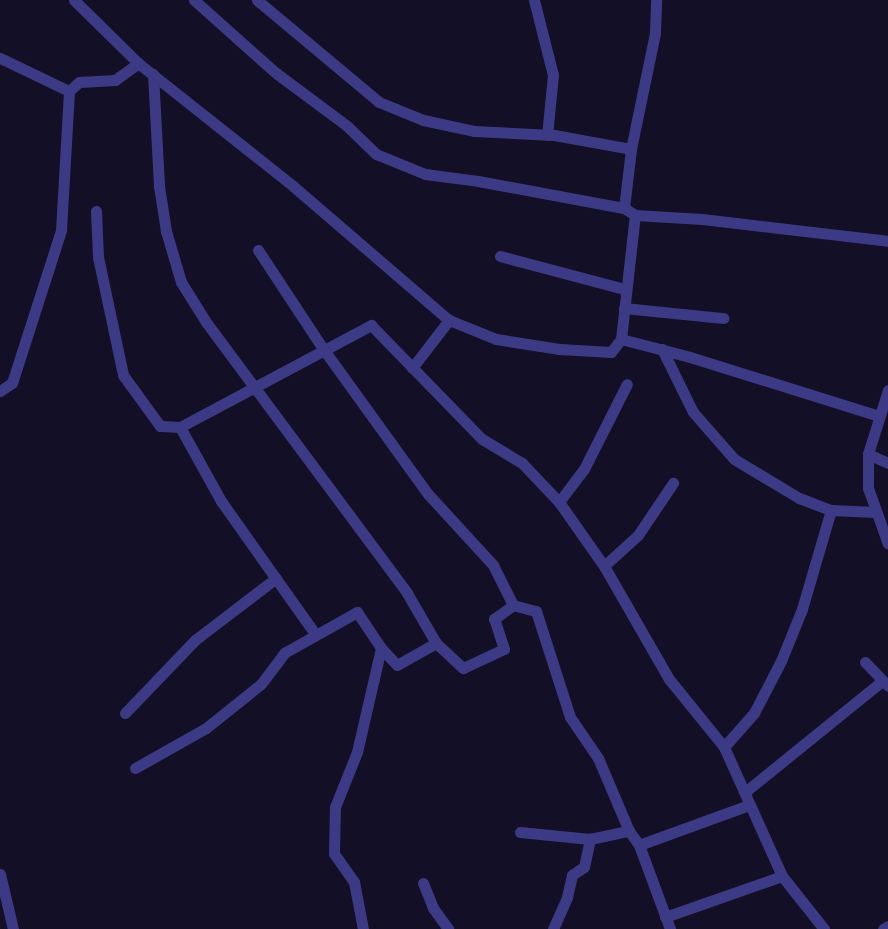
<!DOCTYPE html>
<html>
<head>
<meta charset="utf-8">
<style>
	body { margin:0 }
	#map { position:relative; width:888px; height:929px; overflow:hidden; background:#130f26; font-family:Quicksand,sans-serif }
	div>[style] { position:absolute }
	.street>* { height:11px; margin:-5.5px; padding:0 5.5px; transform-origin:5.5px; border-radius:5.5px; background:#3d3a85 }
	span { translate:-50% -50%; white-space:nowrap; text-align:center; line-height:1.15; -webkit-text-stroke:4px #130f26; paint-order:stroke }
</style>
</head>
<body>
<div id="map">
	<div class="street">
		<div style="left:74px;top:0;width:90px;rotate:44.5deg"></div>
		<div style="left:138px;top:63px;width:198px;rotate:38.4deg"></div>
		<div style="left:293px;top:186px;width:206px;rotate:40.7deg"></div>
		<div style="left:449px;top:320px;width:51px;rotate:22deg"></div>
		<div style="left:496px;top:339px;width:64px;rotate:9deg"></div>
		<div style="left:559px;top:349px;width:52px;rotate:3.3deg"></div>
		<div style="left:611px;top:352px;width:16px;rotate:-52deg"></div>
		<div style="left:621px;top:339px;width:71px;rotate:14.6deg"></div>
		<div style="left:690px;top:357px;width:198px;rotate:17.3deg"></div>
		<div style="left:194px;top:0;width:110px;rotate:41.7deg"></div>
		<div style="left:276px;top:73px;width:89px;rotate:36.7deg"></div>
		<div style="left:347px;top:126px;width:40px;rotate:44deg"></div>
		<div style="left:376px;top:154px;width:53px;rotate:22.2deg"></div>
		<div style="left:425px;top:174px;width:53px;rotate:7.5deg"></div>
		<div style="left:478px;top:181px;width:148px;rotate:10.5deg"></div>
		<div style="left:624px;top:208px;width:13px;rotate:32deg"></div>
		<div style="left:635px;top:215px;width:67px;rotate:3.4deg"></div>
		<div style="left:702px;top:219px;width:187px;rotate:6.7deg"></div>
		<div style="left:257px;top:0;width:159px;rotate:39.9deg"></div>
		<div style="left:379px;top:102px;width:48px;rotate:22.2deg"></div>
		<div style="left:423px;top:120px;width:52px;rotate:12.2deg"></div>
		<div style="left:474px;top:131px;width:80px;rotate:2.9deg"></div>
		<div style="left:554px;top:135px;width:78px;rotate:10.3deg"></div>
		<div style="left:534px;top:0;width:77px;rotate:75.8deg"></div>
		<div style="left:553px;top:75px;width:60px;rotate:95.7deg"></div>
		<div style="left:0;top:58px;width:76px;rotate:25.6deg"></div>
		<div style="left:69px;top:91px;width:13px;rotate:-42deg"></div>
		<div style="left:79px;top:82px;width:36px;rotate:-3deg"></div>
		<div style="left:115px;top:80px;width:29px;rotate:-36deg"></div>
		<div style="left:153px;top:74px;width:112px;rotate:86.9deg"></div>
		<div style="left:159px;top:186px;width:46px;rotate:81.2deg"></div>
		<div style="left:166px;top:231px;width:53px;rotate:73.6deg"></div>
		<div style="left:181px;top:282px;width:47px;rotate:58deg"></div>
		<div style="left:206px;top:322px;width:337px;rotate:53.4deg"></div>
		<div style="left:407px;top:593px;width:58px;rotate:59.9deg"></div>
		<div style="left:624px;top:208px;width:59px;rotate:-83.2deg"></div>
		<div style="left:631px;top:149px;width:118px;rotate:-78.3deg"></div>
		<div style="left:655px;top:33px;width:33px;rotate:-88deg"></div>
		<div style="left:96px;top:211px;width:46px;rotate:87.5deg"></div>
		<div style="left:98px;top:257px;width:121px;rotate:78deg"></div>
		<div style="left:123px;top:375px;width:63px;rotate:54deg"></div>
		<div style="left:160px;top:426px;width:20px;rotate:3deg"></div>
		<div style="left:180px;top:427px;width:217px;rotate:-28.1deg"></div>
		<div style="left:371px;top:325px;width:159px;rotate:45.8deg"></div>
		<div style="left:482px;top:439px;width:47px;rotate:31deg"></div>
		<div style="left:522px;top:463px;width:54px;rotate:46.5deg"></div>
		<div style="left:559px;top:502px;width:78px;rotate:54.9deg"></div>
		<div style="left:604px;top:566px;width:130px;rotate:60.1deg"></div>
		<div style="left:669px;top:679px;width:87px;rotate:51deg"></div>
		<div style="left:724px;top:747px;width:141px;rotate:65.8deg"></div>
		<div style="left:782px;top:876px;width:68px;rotate:51.6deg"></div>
		<div style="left:258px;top:250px;width:120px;rotate:56.6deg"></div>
		<div style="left:324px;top:350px;width:178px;rotate:54.2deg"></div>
		<div style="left:428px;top:494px;width:96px;rotate:47.5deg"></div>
		<div style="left:493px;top:565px;width:45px;rotate:63.4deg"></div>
		<div style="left:513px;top:605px;width:24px;rotate:15deg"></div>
		<div style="left:536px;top:611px;width:111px;rotate:72.2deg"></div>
		<div style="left:570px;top:717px;width:50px;rotate:55.7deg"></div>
		<div style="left:598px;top:758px;width:79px;rotate:67deg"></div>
		<div style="left:629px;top:831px;width:17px;rotate:54deg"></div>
		<div style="left:639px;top:845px;width:90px;rotate:69.7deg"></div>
		<div style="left:500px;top:256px;width:128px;rotate:14.9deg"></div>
		<div style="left:624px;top:308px;width:100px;rotate:5.8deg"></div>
		<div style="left:621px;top:339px;width:125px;rotate:-83.6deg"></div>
		<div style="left:662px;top:349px;width:70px;rotate:63.8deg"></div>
		<div style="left:693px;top:412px;width:62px;rotate:48.9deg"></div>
		<div style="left:734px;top:459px;width:76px;rotate:31deg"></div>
		<div style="left:799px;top:498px;width:34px;rotate:21deg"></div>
		<div style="left:831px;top:510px;width:45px;rotate:2.5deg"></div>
		<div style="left:412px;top:368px;width:61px;rotate:-52.4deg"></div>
		<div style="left:888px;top:390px;width:67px;rotate:107.4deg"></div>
		<div style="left:868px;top:454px;width:34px;rotate:90deg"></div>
		<div style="left:868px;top:488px;width:59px;rotate:70.3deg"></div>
		<div style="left:0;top:391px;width:14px;rotate:-34deg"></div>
		<div style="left:12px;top:383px;width:161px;rotate:-72.2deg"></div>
		<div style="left:61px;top:230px;width:139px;rotate:-86.7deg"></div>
		<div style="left:180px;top:427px;width:85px;rotate:61deg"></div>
		<div style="left:221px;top:501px;width:163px;rotate:54.7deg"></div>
		<div style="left:868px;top:454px;width:22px;rotate:24deg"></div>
		<div style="left:559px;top:502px;width:41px;rotate:-52.9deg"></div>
		<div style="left:584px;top:469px;width:95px;rotate:-63.2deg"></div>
		<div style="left:604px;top:566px;width:46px;rotate:-42.4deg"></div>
		<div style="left:638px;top:535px;width:63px;rotate:-56.1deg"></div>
		<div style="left:865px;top:662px;width:33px;rotate:46deg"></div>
		<div style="left:125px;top:713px;width:101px;rotate:-46.2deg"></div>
		<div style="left:195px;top:640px;width:102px;rotate:-37.4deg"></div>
		<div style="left:724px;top:747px;width:45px;rotate:-48.6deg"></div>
		<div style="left:754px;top:713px;width:59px;rotate:-62.6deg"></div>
		<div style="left:781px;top:661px;width:56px;rotate:-68deg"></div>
		<div style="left:802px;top:609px;width:103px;rotate:-73.7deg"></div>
		<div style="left:135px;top:768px;width:81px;rotate:-29.4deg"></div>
		<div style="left:206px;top:728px;width:70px;rotate:-38.7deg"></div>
		<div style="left:261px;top:684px;width:39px;rotate:-53deg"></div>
		<div style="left:284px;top:653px;width:84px;rotate:-29.3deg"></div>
		<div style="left:357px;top:612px;width:43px;rotate:56.3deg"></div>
		<div style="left:381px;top:648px;width:23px;rotate:47deg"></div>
		<div style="left:397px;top:665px;width:45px;rotate:-29.4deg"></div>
		<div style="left:436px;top:643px;width:37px;rotate:43deg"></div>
		<div style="left:463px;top:668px;width:45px;rotate:-24.9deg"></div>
		<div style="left:504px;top:649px;width:32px;rotate:-108deg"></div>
		<div style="left:494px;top:619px;width:24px;rotate:-36deg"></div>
		<div style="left:745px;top:792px;width:176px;rotate:-39deg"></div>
		<div style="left:520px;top:832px;width:70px;rotate:5.7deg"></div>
		<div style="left:590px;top:839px;width:40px;rotate:-12deg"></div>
		<div style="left:639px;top:845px;width:117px;rotate:-20deg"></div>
		<div style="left:0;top:874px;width:57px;rotate:76.7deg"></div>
		<div style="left:423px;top:883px;width:27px;rotate:68deg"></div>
		<div style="left:433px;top:908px;width:26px;rotate:54deg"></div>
		<div style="left:665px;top:917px;width:124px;rotate:-19.3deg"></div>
		<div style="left:363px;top:929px;width:48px;rotate:-100.8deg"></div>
		<div style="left:354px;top:882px;width:35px;rotate:-125deg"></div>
		<div style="left:334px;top:853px;width:46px;rotate:-88.8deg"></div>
		<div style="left:335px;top:807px;width:59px;rotate:-68.2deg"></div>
		<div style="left:357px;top:752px;width:107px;rotate:-77deg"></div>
		<div style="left:553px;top:929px;width:35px;rotate:-66deg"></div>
		<div style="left:567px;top:897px;width:23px;rotate:-77deg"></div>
		<div style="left:572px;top:875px;width:14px;rotate:-34deg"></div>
		<div style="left:584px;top:867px;width:29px;rotate:-78deg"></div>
		<div style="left:883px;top:929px;width:6px;rotate:-31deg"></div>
	</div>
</div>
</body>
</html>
